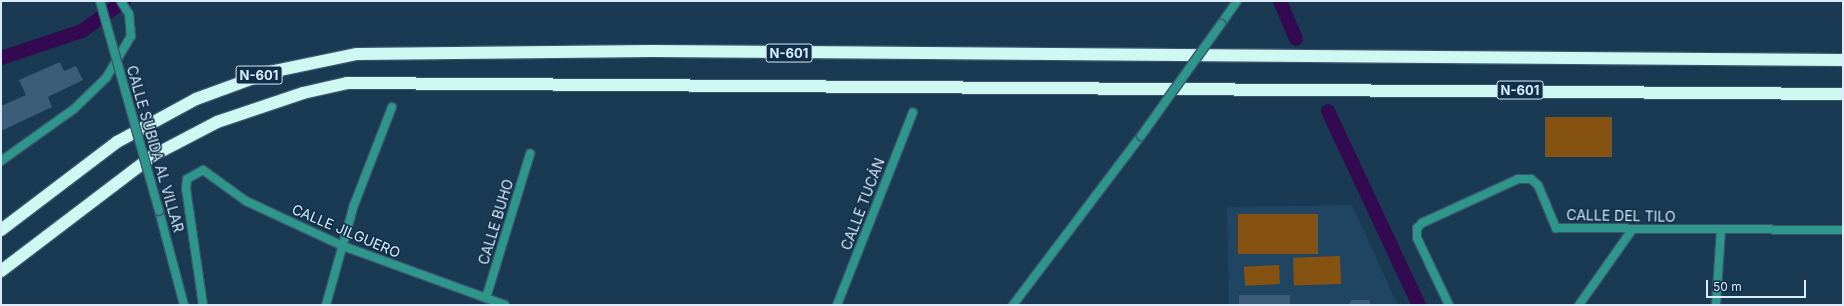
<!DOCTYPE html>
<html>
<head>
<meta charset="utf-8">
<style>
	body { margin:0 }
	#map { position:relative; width:1844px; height:306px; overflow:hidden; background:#1a3952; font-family:Inter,sans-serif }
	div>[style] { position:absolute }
	.built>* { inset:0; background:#204563 }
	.green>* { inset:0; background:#865211; transform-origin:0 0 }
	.canal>* { height:14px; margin:-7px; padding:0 7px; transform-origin:7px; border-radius:7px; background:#330a52 }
	.building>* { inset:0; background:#3d5c77; transform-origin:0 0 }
	.roads { filter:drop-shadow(1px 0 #39566d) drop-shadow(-1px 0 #39566d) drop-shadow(0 1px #39566d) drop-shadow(0 -1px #39566d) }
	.street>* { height:8px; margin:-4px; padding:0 4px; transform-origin:4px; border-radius:4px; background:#2e968b }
	.highway>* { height:12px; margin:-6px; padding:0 6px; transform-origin:6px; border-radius:6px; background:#d0f8f2 }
	.bridges { filter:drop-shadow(1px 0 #39566d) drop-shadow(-1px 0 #39566d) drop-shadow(0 1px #39566d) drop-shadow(0 -1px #39566d) }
	.street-bridge>* { height:8px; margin:-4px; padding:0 4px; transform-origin:4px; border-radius:4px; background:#2e968b }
	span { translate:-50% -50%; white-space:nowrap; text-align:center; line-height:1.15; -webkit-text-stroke:3px #0f2e47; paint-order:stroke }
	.shield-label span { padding:1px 3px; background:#0f2e47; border:1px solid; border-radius:3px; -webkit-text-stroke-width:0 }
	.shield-label { font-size:13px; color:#daecfb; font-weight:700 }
	.street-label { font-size:14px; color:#daecfb }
	.frame { position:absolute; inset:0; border:2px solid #daecfb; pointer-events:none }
	.scale { position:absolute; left:1706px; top:280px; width:100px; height:18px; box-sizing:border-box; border:2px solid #daecfb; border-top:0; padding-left:5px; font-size:12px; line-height:14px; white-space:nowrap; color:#daecfb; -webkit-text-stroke:3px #0f2e47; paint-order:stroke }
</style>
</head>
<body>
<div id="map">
	<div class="built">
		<div style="clip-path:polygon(1352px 205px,1398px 305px,1229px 305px,1227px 207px)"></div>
	</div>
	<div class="green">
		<div style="left:1545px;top:117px;width:67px;height:40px"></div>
		<div style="left:1318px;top:214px;width:40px;height:80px;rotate:90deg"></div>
		<div style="left:1340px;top:256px;width:28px;height:47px;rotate:88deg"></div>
		<div style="left:1279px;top:265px;width:19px;height:35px;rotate:87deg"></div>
	</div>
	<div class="canal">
		<div style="left:1280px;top:1px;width:41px;rotate:67.2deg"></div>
		<div style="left:1px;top:58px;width:85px;rotate:-18.4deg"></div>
		<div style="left:82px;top:31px;width:52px;rotate:-35.5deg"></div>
		<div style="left:1328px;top:111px;width:214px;rotate:64.9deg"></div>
	</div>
	<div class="building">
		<div style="clip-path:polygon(60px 62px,64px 71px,76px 66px,83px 80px,48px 97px,52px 107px,1px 131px,1px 106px,26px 95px,19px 80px)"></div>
		<div style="left:1290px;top:295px;width:10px;height:51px;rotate:90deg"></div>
		<div style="clip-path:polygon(1352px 300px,1370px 300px,1370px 305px,1348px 305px)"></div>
	</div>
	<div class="roads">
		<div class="street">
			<div style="left:1221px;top:24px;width:28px;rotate:-55deg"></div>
			<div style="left:1px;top:161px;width:90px;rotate:-35.5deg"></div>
			<div style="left:74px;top:109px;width:45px;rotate:-44.1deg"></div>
			<div style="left:106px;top:78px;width:49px;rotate:-59.2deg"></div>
			<div style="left:131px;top:36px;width:22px;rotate:-95deg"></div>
			<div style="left:129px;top:14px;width:15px;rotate:-122deg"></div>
			<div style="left:159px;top:211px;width:97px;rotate:75.1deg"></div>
			<div style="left:486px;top:298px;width:151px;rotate:-73deg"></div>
			<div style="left:203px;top:305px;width:117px;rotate:-98.3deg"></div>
			<div style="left:186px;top:189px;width:10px;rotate:-84deg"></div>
			<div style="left:187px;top:179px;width:18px;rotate:-29deg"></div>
			<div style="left:203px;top:170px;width:53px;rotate:35.8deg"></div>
			<div style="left:246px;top:201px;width:107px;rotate:24.9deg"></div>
			<div style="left:343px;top:246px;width:172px;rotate:20deg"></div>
			<div style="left:326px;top:305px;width:104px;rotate:-74.4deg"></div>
			<div style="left:354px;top:205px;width:105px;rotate:-68.8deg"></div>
			<div style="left:837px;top:305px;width:207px;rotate:-68.5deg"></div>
			<div style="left:1013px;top:305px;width:212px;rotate:-52.9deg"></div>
			<div style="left:1449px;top:305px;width:74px;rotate:-115.5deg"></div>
			<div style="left:1417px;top:238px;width:10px;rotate:-90deg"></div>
			<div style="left:1417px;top:228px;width:7px;rotate:-45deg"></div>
			<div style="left:1422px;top:223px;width:106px;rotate:-24.6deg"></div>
			<div style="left:1518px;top:179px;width:13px"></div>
			<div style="left:1531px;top:179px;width:9px;rotate:41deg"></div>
			<div style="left:1538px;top:185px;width:47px;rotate:67.3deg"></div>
			<div style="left:1556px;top:228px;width:287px;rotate:0.4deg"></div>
			<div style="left:1579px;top:305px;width:92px;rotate:-54.8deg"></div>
			<div style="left:1716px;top:305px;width:75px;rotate:-86.2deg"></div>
		</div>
		<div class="highway">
			<div style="left:1px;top:230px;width:146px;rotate:-37.2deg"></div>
			<div style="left:117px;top:142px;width:90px;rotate:-28.6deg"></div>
			<div style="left:196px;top:99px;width:79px;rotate:-20deg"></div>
			<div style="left:270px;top:72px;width:89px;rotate:-11.7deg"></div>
			<div style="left:357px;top:54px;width:295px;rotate:-0.6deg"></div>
			<div style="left:652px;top:51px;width:1191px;rotate:0.43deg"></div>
			<div style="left:1px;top:271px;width:192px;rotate:-37.2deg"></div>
			<div style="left:154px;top:155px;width:71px;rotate:-27.6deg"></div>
			<div style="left:217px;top:122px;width:91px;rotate:-18.6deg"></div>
			<div style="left:303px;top:93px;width:45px;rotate:-12.8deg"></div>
			<div style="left:347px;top:83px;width:1496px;rotate:0.42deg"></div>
		</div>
	</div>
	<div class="bridges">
		<div class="street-bridge">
			<div style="left:100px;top:1px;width:218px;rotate:74.3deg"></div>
			<div style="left:1141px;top:136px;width:138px;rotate:-54.5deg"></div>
		</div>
	</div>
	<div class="shield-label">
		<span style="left:789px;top:53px">N-601</span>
		<span style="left:259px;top:75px">N-601</span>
		<span style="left:1520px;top:90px">N-601</span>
	</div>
	<div class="street-label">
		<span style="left:155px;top:149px;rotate:74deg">CALLE SUBIDA AL VILLAR</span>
		<span style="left:863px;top:204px;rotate:-69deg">CALLE TUCÁN</span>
		<span style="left:1621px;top:216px;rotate:1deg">CALLE DEL TILO</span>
		<span style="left:496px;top:222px;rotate:-73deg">CALLE BUHO</span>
		<span style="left:346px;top:231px;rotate:23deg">CALLE JILGUERO</span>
	</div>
	<div class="frame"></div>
	<div class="scale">50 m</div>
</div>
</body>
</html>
